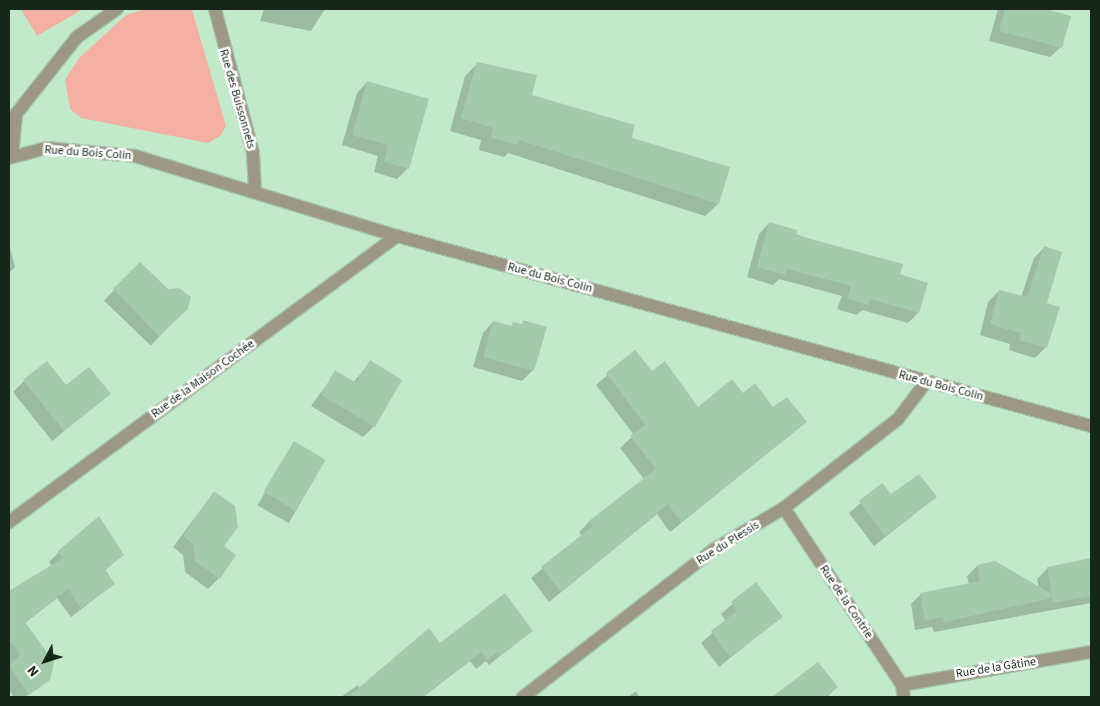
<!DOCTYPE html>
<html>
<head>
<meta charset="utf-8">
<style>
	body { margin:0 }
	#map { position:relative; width:1100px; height:706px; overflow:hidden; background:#c2e9ca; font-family:"Source Sans 3",sans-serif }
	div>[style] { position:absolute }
	.green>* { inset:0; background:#f4b0a3 }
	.shadow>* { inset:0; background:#0003; transform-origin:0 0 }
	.building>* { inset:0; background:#a4caac; transform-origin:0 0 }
	.roads { filter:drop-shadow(1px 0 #a3c6aa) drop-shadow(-1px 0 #a3c6aa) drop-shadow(0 1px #a3c6aa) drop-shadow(0 -1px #a3c6aa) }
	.minor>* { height:12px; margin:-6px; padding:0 6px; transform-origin:6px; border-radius:6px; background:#9d9786 }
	span { translate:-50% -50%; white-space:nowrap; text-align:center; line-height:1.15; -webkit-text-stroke:5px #fefefe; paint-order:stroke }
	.street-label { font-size:12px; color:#17261b }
	.frame { position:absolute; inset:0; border:10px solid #17261b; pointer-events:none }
	.north { position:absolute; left:20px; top:636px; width:50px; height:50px; -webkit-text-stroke:4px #fefefe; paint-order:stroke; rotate:230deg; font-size:14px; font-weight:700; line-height:20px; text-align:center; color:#17261b }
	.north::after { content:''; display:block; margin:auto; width:18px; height:22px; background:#17261b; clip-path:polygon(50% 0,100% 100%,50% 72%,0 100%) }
</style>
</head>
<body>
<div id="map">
	<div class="green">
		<div style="clip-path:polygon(21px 9px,83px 9px,37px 36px)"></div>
		<div style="clip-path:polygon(146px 9px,192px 10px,226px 126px,220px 136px,208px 143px,81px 118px,70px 109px,65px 80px,79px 58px,126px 15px)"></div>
	</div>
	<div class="shadow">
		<div style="clip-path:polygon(264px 9px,325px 9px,311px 31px,260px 21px)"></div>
		<div style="clip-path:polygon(998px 9px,1044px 9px,1061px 47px,1050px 57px,989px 41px)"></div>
		<div style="clip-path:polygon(478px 63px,530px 95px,718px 204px,705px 216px,508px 153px,504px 157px,479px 150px,481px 140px,450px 131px,465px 76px)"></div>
		<div style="clip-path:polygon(367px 82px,408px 168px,397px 179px,374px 172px,378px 156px,342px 145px,357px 93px)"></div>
		<div style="clip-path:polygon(769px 223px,898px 275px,918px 313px,908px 323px,862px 310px,857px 315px,837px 309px,842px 296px,779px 279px,773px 285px,747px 277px,759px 234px)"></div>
		<div style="clip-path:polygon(9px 243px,15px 267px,9px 273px)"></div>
		<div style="clip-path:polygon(1044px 248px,1046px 347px,1035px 358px,1009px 350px,1010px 344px,980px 335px,988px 302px,999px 291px,1021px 297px,1034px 258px)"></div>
		<div style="left:140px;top:263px;width:65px;height:52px;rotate:44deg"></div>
		<div style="clip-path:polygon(493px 322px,510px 327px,514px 323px,533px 370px,522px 381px,473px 367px,483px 333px)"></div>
		<div style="clip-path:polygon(635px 351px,652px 373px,698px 409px,743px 394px,806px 422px,670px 532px,657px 514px,549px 602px,531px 578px,582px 536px,579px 532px,590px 521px,644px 479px,620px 448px,634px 435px,596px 385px)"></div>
		<div style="clip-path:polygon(370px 362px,374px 426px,363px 437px,311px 406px,336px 372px,353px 383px)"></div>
		<div style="clip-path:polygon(24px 381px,66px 387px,109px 394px,52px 441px,13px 392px)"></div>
		<div style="left:294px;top:442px;width:36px;height:73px;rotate:30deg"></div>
		<div style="clip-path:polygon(882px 485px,891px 496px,936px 497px,874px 546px,849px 513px)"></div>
		<div style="clip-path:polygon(214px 492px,223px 546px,219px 578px,208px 589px,185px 572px,183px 555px,173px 547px)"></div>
		<div style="clip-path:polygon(59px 552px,123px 555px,104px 571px,114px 584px,71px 617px,57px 598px,25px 623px,49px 680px,25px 697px,14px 697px,9px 690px,9px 594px,52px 567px,49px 562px)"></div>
		<div style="clip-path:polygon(1091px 560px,1091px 603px,934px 632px,932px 627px,915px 630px,911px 604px,921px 594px,969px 584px,967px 576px,977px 566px,995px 562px,1039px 588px,1037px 579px,1048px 568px)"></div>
		<div style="clip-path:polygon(756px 584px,781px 617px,719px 667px,701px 643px,726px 621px,721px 614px)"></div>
		<div style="clip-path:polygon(531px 631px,489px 665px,486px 661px,476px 669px,470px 661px,423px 697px,341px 697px,358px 685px,360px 689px)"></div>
		<div style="clip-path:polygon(818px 663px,837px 687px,827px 697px,774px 697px)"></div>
		<div style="clip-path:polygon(636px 691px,639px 697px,628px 697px)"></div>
	</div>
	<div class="building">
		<div style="clip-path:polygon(1005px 9px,1045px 9px,1071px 16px,1062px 48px,999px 31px)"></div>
		<div style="clip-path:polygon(477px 62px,537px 75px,532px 95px,635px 125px,632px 138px,730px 167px,719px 204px,519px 140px,517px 145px,491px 138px,493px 128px,461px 118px)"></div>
		<div style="clip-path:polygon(367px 81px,429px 99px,409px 169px,384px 162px,388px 145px,352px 135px)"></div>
		<div style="clip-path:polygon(769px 222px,797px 230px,796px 235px,903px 264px,900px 274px,928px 283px,919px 313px,870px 299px,868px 305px,847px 299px,851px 286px,787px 269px,785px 275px,757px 267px)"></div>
		<div style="clip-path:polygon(1044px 246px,1062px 252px,1047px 303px,1060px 307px,1047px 348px,1019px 340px,1020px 333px,990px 324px,999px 290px,1027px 297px)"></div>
		<div style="clip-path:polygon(140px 262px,168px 289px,179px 288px,191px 297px,188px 309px,159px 336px,113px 289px)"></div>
		<div style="clip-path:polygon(523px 320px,547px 327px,534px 371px,483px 357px,493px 321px,512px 326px,513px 322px,522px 324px)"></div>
		<div style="clip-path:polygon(635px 350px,652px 371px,665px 361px,698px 407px,732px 379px,743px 393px,755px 383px,773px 407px,787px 397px,807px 422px,681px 522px,668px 504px,561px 592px,541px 567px,593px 526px,589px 521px,656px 469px,630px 436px,645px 425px,606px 373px)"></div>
		<div style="clip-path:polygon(370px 360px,402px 380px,375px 427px,321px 395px,335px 370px,356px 383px)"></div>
		<div style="clip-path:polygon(47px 361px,66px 385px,89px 367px,111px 394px,64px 431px,23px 380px)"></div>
		<div style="left:294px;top:441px;width:37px;height:59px;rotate:31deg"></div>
		<div style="clip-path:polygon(919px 474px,937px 497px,885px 536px,859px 501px,882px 483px,891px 494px)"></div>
		<div style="clip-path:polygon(214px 491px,235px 506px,238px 527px,224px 546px,236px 555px,220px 579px,195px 561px,193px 544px,183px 536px)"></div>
		<div style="clip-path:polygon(99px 516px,124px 555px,105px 569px,115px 584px,81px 608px,68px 589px,25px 622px,54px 662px,50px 680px,29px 695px,9px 666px,20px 655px,9px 639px,9px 591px,63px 558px,58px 551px)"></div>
		<div style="clip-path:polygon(1091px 558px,1091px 596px,1053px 603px,1052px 598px,944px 622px,942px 617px,925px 621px,920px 593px,980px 581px,977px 565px,995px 561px,1052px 594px,1047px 567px)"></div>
		<div style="clip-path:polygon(756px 582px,783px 617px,730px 657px,711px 631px,737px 611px,731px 602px)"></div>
		<div style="clip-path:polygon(505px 593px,533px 631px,500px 656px,497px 652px,487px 660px,481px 652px,422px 697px,348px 697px,429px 628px,440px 643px)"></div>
		<div style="clip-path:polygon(818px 662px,838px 687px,825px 697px,772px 697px)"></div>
	</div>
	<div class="roads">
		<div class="minor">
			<div style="left:215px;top:9px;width:149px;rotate:75.2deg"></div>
			<div style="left:253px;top:153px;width:37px;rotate:87deg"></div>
			<div style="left:12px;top:157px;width:43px;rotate:-84.7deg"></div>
			<div style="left:16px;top:114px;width:98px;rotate:-51.6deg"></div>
			<div style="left:77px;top:37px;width:49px;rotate:-35deg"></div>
			<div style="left:9px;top:158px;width:38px;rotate:-15deg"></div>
			<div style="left:46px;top:148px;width:89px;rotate:5.1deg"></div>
			<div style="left:135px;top:156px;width:274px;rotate:17deg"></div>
			<div style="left:397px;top:236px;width:720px;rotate:15.31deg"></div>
			<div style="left:784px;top:508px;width:213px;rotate:56.3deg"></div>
			<div style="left:902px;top:685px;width:12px;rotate:81deg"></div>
			<div style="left:9px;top:522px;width:482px;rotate:-36.4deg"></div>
			<div style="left:902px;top:685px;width:192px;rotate:-9.9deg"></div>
			<div style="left:523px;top:697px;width:240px;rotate:-37.7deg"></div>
			<div style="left:713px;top:550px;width:82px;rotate:-30.6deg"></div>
			<div style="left:784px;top:508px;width:145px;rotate:-38deg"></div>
			<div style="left:898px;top:419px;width:46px;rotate:-52.9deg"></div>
		</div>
	</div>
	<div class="street-label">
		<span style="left:237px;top:99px;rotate:74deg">Rue des Buissonnets</span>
		<span style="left:88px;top:153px;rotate:4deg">Rue du Bois Colin</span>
		<span style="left:550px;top:278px;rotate:15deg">Rue du Bois Colin</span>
		<span style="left:203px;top:379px;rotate:-36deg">Rue de la Maison Cochée</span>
		<span style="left:941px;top:386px;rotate:15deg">Rue du Bois Colin</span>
		<span style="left:728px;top:543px;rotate:-32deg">Rue du Plessis</span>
		<span style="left:846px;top:602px;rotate:56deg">Rue de la Contrie</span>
		<span style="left:996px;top:668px;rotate:-9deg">Rue de la Gâtine</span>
	</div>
	<div class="frame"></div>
	<div class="north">N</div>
</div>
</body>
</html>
